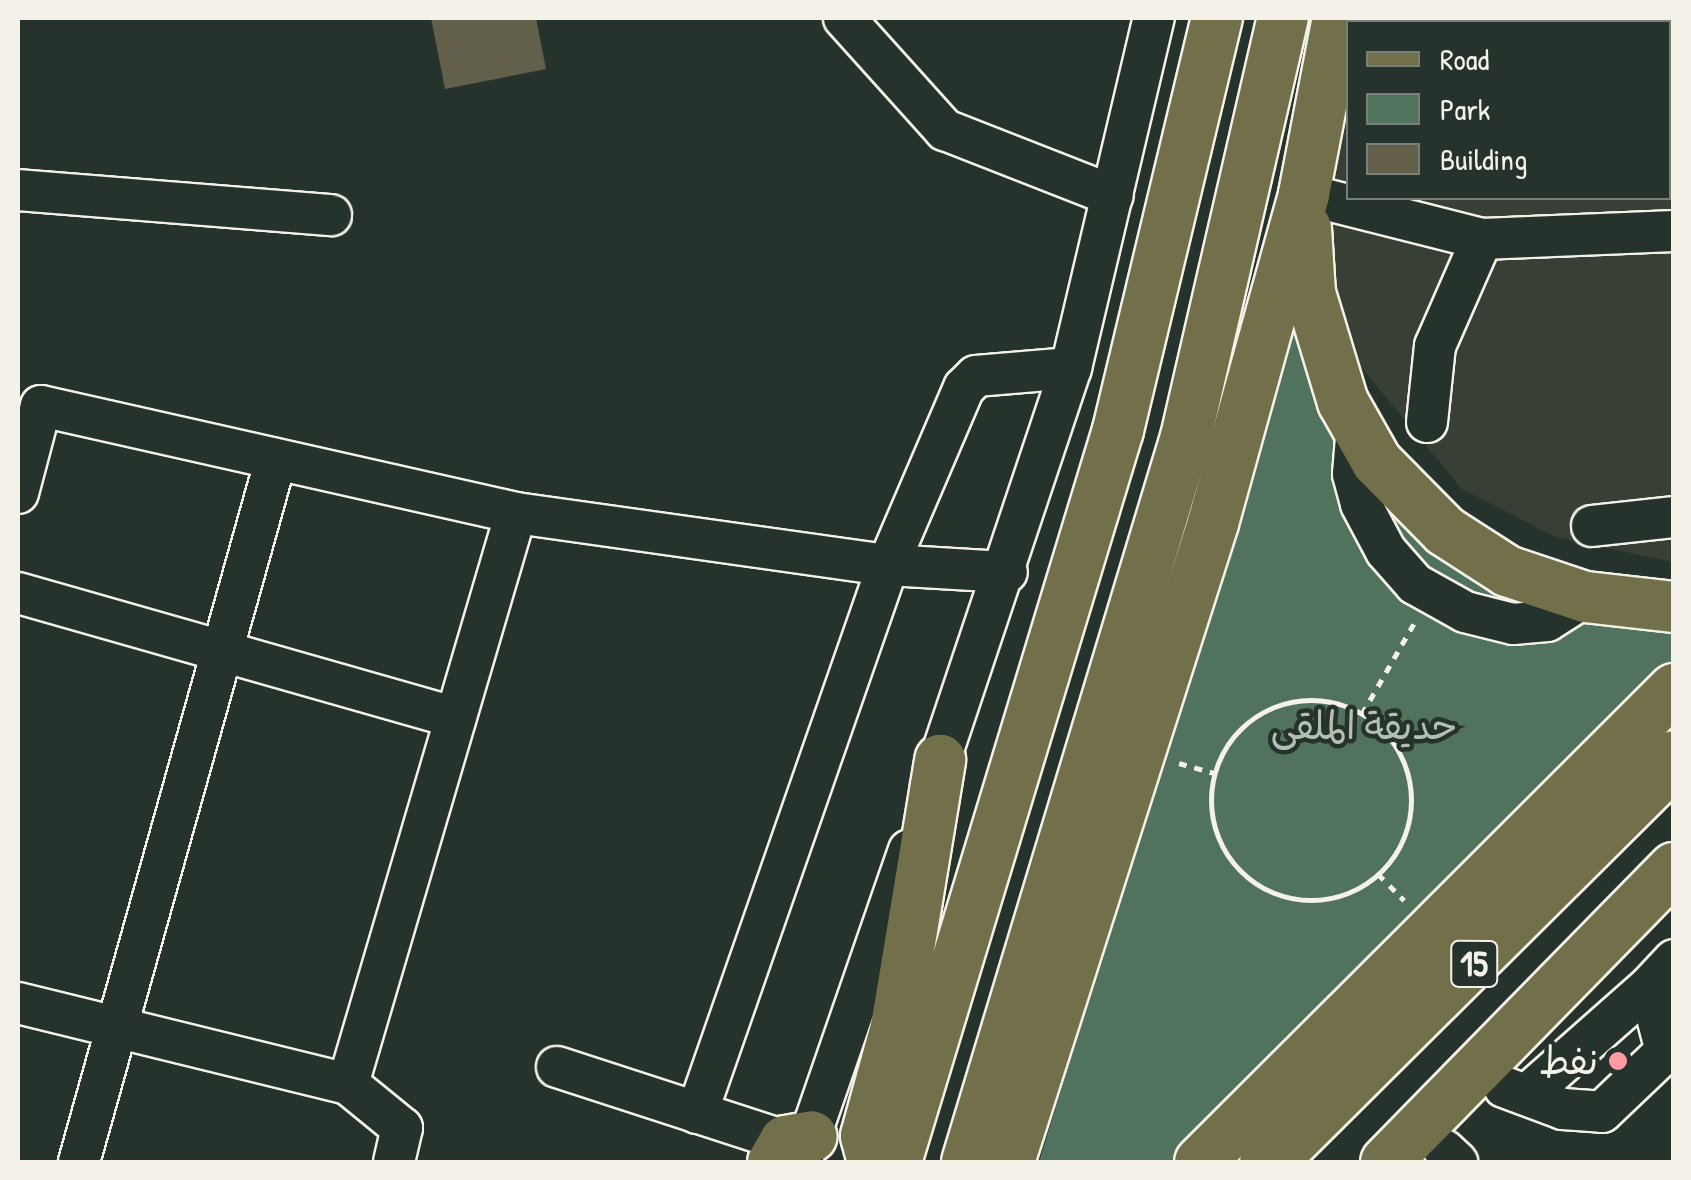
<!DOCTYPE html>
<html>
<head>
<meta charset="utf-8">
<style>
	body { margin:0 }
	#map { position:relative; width:1691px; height:1180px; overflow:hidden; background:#26332d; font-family:"Patrick Hand","Playpen Sans Arabic",sans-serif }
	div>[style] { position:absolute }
	.built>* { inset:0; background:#384036 }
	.green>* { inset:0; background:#51735e }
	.building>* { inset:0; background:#625f4b }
	.path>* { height:5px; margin-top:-2.5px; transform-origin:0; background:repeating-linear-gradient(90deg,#f4f1e8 0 8px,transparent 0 16px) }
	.path>.ring { margin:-2.5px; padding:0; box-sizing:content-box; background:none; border:5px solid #f4f1e8; border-radius:50% }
	.roads { filter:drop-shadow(2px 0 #f4f1e8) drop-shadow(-2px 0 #f4f1e8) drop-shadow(0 2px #f4f1e8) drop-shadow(0 -2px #f4f1e8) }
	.minor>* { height:40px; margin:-20px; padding:0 20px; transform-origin:20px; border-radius:20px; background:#26332d }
	.major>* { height:50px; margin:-25px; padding:0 25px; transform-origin:25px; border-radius:25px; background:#71704a }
	.highway>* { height:55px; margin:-27.5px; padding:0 27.5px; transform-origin:27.5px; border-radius:27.5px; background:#71704a }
	.dots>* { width:28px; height:28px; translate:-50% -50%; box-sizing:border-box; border:5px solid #26332d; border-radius:50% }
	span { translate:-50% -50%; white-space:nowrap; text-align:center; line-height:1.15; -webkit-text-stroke:9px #26332d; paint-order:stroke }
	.shield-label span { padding:2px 8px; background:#26332d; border:2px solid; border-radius:8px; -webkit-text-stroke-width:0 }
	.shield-label { font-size:35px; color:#f4f1e8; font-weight:700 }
	.park-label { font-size:38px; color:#b3bfb1 }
	.poi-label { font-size:38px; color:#f4f1e8 }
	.right { translate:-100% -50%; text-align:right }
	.frame { position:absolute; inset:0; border:20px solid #f4f1e8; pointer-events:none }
	.legend { position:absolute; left:1346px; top:20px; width:325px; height:180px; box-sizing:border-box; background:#26332d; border:2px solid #787f78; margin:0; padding:12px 18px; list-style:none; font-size:30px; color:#f4f1e8 }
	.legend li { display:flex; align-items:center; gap:20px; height:50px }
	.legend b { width:50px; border:2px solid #787f78 }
</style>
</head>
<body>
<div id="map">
	<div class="built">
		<div style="clip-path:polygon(1354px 18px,1673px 18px,1673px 562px,1556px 537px,1462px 489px,1322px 320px,1330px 161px,1348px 50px,1348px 198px,1668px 198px,1668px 22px)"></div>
	</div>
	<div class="green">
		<div style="clip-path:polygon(1295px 325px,1366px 484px,1673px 626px,1673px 679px,1182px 1162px,1039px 1162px)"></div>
	</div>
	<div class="building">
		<div style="clip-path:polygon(431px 18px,536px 18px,546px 69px,445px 89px)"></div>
	</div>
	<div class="path">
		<div class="ring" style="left:1211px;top:700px;width:195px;height:195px"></div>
		<div style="left:1362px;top:714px;width:106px;rotate:-60.1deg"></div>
		<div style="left:1179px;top:763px;width:36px;rotate:16deg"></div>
		<div style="left:1378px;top:874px;width:37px;rotate:45deg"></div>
	</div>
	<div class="roads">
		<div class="minor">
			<div style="left:844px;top:18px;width:151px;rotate:48deg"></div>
			<div style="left:945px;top:130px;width:180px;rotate:21.4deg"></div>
			<div style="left:18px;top:190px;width:314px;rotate:4.6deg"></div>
			<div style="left:1304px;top:194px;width:184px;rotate:14.2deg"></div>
			<div style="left:1482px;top:239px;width:192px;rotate:-2.4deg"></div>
			<div style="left:1427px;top:422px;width:76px;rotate:-84deg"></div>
			<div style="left:1435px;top:346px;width:117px;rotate:-66.3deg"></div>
			<div style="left:1357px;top:426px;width:48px;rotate:94.8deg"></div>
			<div style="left:1353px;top:474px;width:31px;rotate:75deg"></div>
			<div style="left:1361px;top:504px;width:53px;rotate:62deg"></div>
			<div style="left:1386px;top:551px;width:44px;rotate:48.7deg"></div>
			<div style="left:1415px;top:584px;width:57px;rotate:29.2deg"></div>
			<div style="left:1465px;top:612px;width:49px;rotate:14deg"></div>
			<div style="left:1513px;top:624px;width:34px;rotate:-5deg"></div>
			<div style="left:1547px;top:621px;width:45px;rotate:-32.3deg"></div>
			<div style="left:18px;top:493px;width:90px;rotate:-75.2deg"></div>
			<div style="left:41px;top:406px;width:487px;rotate:12.7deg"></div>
			<div style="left:516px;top:513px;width:376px;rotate:8deg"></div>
			<div style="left:888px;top:565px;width:119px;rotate:3.4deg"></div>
			<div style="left:1592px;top:526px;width:82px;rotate:-6.3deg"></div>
			<div style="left:18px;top:593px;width:455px;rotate:15.9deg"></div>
			<div style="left:931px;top:786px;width:441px;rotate:-71.5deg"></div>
			<div style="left:1071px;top:368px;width:360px;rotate:-76.7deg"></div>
			<div style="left:18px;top:1003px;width:340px;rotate:13.8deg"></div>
			<div style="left:557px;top:1067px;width:240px;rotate:18deg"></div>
			<div style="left:1504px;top:1087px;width:63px;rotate:20.4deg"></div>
			<div style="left:1563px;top:1109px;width:39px;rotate:4deg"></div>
			<div style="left:1602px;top:1112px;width:88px;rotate:-43.6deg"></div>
			<div style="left:1666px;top:1051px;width:66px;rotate:-104.9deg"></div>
			<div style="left:1649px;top:987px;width:37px;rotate:-47deg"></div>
			<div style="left:1529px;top:1093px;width:160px;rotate:-41.5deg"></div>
			<div style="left:697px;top:1113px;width:580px;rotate:-70.78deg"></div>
			<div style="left:888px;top:565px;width:193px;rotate:-66.8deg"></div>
			<div style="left:964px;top:388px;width:17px;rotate:-45deg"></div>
			<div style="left:976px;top:376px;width:95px;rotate:-4.8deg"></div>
			<div style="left:1444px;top:1150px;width:18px;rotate:43deg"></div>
			<div style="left:79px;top:1162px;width:730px;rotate:-74.35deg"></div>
			<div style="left:394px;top:1162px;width:35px;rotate:-77deg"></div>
			<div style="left:402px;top:1128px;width:70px;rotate:-140.8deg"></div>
			<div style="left:348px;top:1084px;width:595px;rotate:-73.61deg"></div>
			<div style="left:801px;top:1162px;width:330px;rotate:-70.9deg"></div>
		</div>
		<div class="major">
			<div style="left:1306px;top:228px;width:65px;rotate:86.5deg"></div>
			<div style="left:1310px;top:293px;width:114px;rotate:73.2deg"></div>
			<div style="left:1343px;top:402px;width:69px;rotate:60.5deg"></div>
			<div style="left:1377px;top:462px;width:97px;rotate:45.4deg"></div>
			<div style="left:1445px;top:531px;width:74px;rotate:32.8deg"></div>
			<div style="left:1507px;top:571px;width:82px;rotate:18.4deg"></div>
			<div style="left:1585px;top:597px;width:90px;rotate:6.4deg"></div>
			<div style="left:773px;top:1162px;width:24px;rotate:-60deg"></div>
			<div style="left:785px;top:1141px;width:27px;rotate:-10deg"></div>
			<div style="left:873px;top:1162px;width:27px;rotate:-105deg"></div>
			<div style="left:866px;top:1136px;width:113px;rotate:-74.6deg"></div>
			<div style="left:896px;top:1027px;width:271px;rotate:-80.6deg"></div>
			<div style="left:896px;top:1162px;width:765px;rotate:-73.13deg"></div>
			<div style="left:1118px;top:430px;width:424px;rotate:-76.5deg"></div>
			<div style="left:967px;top:1162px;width:757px;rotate:-73.19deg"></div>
			<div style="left:1186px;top:437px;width:430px;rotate:-77deg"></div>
			<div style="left:1009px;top:1162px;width:671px;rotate:-72.29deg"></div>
			<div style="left:1213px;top:523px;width:341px;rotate:-74.5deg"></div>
			<div style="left:1304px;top:194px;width:179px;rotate:-79.1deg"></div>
			<div style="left:1200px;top:1162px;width:670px;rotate:-44.94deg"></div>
			<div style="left:1386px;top:1162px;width:412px;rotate:-45.6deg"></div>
		</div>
		<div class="highway">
			<div style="left:1267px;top:1162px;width:573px;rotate:-44.79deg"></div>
		</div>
	</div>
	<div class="dots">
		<div style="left:1618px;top:1061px;background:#ff9aa2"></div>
	</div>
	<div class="shield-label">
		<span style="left:1474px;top:964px">15</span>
	</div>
	<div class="park-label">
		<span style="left:1364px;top:726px">حديقة الملقى</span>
	</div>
	<div class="poi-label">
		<span class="right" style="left:1598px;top:1061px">نفط</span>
	</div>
	<div class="frame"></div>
	<ul class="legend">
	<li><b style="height:12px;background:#71704a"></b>Road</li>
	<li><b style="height:28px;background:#51735e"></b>Park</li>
	<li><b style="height:28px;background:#625f4b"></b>Building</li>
	</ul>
</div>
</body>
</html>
